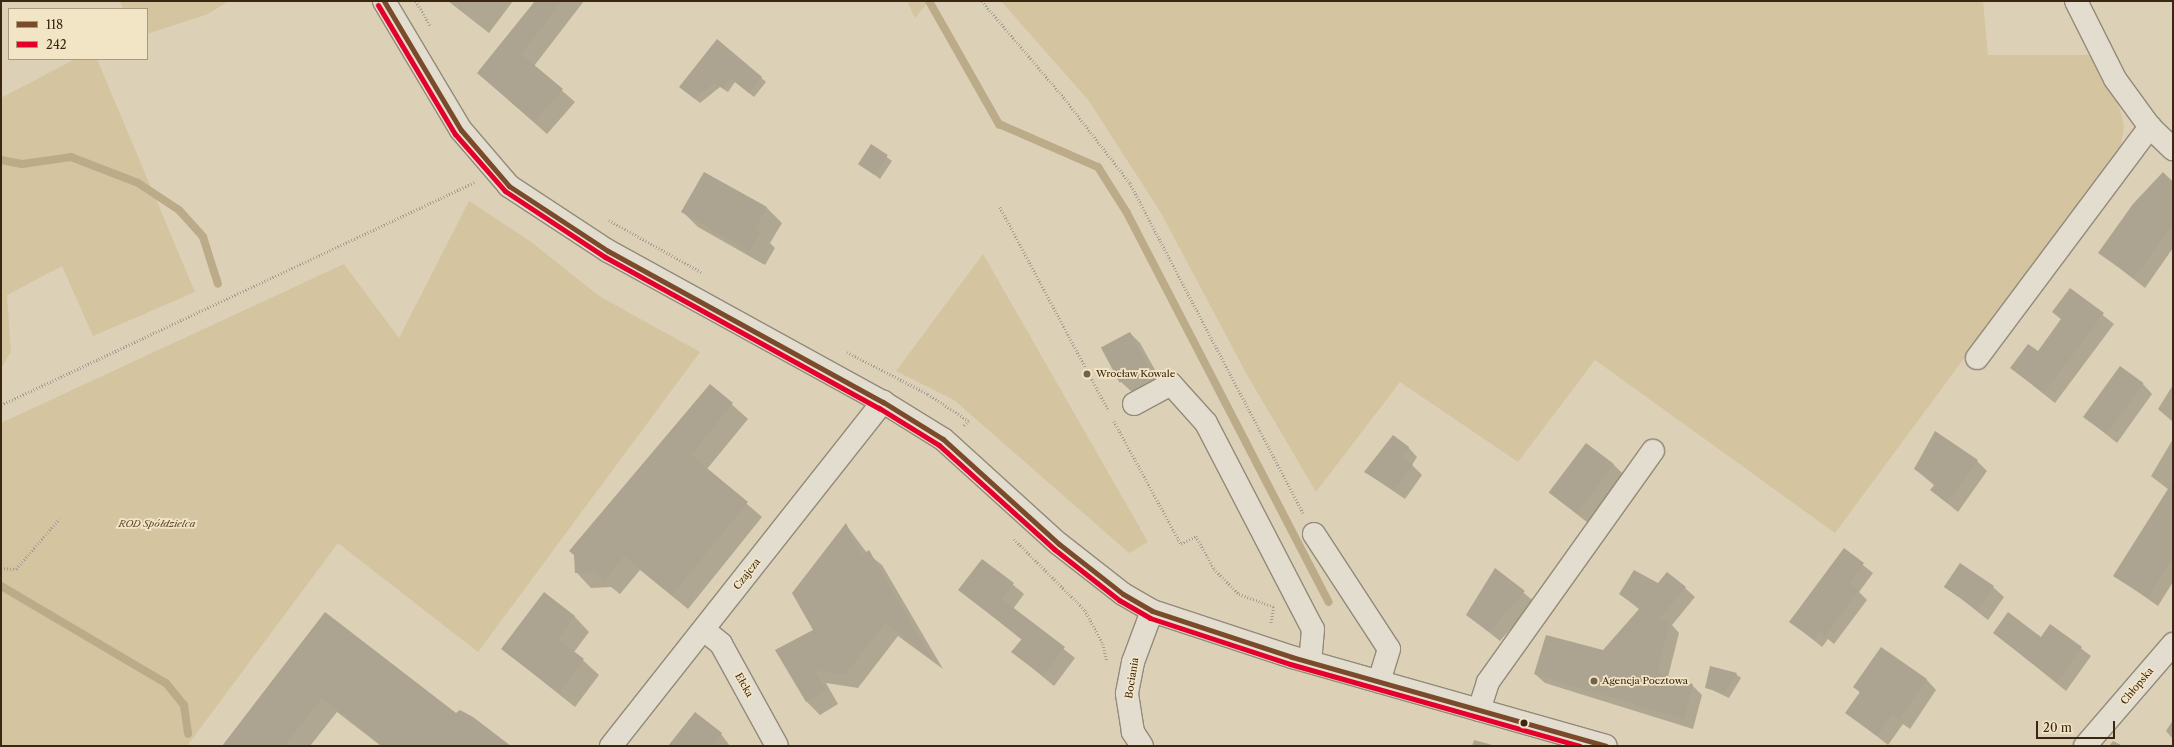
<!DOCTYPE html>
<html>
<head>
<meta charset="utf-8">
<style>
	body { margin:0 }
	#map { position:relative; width:2174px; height:747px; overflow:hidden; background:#dcd1b7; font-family:"Libre Caslon Text",serif }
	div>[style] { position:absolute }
	.green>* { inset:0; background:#d4c4a0 }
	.shadow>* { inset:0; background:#0003 }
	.stream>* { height:8px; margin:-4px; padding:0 4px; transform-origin:4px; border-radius:4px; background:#bcab89 }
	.building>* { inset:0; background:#aca391; transform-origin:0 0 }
	.path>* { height:2.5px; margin-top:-1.25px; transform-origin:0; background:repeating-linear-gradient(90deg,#a59e92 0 1px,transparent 0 3px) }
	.roads { filter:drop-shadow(1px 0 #938a79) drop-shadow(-1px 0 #938a79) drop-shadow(0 1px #938a79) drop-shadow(0 -1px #938a79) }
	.minor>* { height:22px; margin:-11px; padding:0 11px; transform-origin:11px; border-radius:11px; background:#e3ddd0 }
	.bus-1>* { height:5px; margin:-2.5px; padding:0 2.5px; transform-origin:2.5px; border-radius:2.5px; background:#7a4b2a }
	.bus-2>* { height:5px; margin:-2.5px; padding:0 2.5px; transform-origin:2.5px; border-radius:2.5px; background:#e4002b }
	.dots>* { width:11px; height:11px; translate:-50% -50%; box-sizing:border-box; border:2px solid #f2e5c6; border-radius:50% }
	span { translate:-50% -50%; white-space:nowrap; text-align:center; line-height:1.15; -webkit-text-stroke:3.5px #f2e5c6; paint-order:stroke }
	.poi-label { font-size:10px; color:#3b2612 }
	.left { translate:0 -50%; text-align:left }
	.park-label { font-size:10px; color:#604b31; font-style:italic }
	.street-label { font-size:10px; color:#3b2612 }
	.frame { position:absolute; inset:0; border:2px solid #3b2612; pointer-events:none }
	.legend { position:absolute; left:8px; top:8px; width:140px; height:52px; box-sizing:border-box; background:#f2e5c6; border:1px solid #a9997e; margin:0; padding:5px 7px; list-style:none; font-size:12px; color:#3b2612 }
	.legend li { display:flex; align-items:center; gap:8px; height:20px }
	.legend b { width:20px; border:1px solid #a9997e }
	.scale { position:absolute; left:2036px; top:721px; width:79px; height:18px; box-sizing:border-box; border:2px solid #3b2612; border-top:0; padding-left:5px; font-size:12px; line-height:14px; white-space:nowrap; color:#3b2612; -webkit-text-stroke:3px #f2e5c6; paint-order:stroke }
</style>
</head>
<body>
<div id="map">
	<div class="green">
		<div style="clip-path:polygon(120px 1px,229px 1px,208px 14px,147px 34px,147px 9px,123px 9px)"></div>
		<div style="clip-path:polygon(907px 1px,929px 1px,915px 18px)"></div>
		<div style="clip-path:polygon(1001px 1px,1983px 1px,1988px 55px,2091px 55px,2115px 92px,2124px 125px,2121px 146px,1835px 533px,1595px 360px,1518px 462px,1400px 382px,1316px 492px,1246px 373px,1161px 213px,1089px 101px)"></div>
		<div style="clip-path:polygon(75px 59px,97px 59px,195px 292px,93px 336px,62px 266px,7px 295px,11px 352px,1px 368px,1px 98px)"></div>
		<div style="clip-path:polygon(469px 201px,530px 241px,599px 296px,700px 352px,478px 652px,338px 543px,187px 746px,1px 746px,1px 423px,344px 264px,399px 338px)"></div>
		<div style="clip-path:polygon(983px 254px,1148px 542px,1129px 553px,954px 400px,896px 371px)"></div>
	</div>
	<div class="shadow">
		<div style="clip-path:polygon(448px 1px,513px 1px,489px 33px)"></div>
		<div style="clip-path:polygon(536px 1px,584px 1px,534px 66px,575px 102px,547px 134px,478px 73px)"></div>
		<div style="clip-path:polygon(717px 40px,766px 82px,754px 97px,735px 82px,728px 92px,720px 87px,700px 103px,680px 87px)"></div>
		<div style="clip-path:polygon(871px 145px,892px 161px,880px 179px,863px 166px)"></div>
		<div style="clip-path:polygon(705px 173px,767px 208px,782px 223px,770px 243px,775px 248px,765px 265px,698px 227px,683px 212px)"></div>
		<div style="clip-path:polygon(2173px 184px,2173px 248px,2145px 288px,2100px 253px)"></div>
		<div style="clip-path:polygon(2070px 289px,2114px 324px,2055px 403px,2011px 368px,2038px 353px,2062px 320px,2053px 312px)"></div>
		<div style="clip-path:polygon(1130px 333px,1140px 343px,1159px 377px,1132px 392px,1121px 382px,1103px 347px)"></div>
		<div style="clip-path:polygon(2142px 383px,2152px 394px,2117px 443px,2085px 417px)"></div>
		<div style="clip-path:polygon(710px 385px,748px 419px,707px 469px,762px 517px,688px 609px,640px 570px,620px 594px,611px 587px,591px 588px,576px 572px)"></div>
		<div style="clip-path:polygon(2173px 385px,2173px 422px,2158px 409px)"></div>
		<div style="clip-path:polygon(2173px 439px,2173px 493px,2151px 476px)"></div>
		<div style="clip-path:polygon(1408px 447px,1417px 457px,1412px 465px,1422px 475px,1405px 499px,1365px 472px)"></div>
		<div style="clip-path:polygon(1977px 461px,1987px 471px,1958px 512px,1931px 490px,1935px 486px,1915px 469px)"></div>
		<div style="clip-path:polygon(1613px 464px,1624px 475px,1588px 523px,1550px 493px)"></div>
		<div style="clip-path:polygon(846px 525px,867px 553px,882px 565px,943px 669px,898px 636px,858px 688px,826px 683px,838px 704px,820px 715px,807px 702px,776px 650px,814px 630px)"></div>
		<div style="clip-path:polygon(2173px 528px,2173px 582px,2158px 606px,2115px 576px)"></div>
		<div style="clip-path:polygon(1844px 550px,1873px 573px,1859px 592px,1867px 600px,1834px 644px,1828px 639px,1822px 647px,1791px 622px)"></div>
		<div style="clip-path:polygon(983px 560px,1024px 594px,1013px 609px,1075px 658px,1054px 686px,1013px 652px,1022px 640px,960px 590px)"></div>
		<div style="clip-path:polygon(1495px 570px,1535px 602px,1500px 641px,1467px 615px)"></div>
		<div style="clip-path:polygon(1658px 584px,1685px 588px,1695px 597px,1672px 625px,1679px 633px,1668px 677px,1692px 685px,1702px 695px,1693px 729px,1545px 683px,1535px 674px,1604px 651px,1640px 610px,1620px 594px)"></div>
		<div style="clip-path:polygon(1945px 586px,1993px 587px,2004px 597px,1988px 620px)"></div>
		<div style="clip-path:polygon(325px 613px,457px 715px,507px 746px,381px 746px,337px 712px,310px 746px,223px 746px)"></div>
		<div style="clip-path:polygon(574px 616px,589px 632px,574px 652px,599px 675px,575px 707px,502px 649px)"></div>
		<div style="clip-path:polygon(2050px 625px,2091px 656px,2066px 691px,1994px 633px,2041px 638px)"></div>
		<div style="clip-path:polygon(1736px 674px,1741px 678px,1729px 698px,1706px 687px)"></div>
		<div style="clip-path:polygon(1926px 679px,1936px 690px,1910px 729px,1903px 724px,1888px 745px,1847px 713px,1860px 693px,1855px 687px)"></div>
		<div style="clip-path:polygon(2173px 720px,2173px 739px,2166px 731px)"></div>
		<div style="clip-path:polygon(721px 734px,730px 746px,682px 746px)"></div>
		<div style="clip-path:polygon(1474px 740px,1496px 746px,1472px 746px)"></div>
		<div style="clip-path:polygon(2113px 741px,2123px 746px,2109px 746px)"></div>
	</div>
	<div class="stream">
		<div style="left:929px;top:1px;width:142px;rotate:60.4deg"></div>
		<div style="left:999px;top:124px;width:108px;rotate:23.5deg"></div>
		<div style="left:1098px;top:167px;width:54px;rotate:57.8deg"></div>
		<div style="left:1127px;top:213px;width:438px;rotate:62.6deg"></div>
		<div style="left:1px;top:160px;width:21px;rotate:11deg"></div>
		<div style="left:22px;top:164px;width:49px;rotate:-8.1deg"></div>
		<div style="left:71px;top:157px;width:72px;rotate:21.2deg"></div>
		<div style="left:138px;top:183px;width:49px;rotate:33.4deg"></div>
		<div style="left:179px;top:210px;width:36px;rotate:48deg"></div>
		<div style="left:203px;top:237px;width:49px;rotate:72.3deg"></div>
		<div style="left:1px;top:586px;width:191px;rotate:30.5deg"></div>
		<div style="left:166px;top:683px;width:28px;rotate:51deg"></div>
		<div style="left:184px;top:705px;width:29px;rotate:82deg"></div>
	</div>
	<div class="building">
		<div style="clip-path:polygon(535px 1px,562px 1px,521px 54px,563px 89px,534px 122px,477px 73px)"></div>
		<div style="clip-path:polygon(717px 39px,762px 77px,749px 93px,730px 78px,723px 88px,714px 83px,695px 99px,679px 87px)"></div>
		<div style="left:871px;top:144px;width:20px;height:24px;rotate:33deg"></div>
		<div style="clip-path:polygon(704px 172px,767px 207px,755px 229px,761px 232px,750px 251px,681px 212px)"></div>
		<div style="clip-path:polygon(2163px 172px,2173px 182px,2173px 224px,2134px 278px,2098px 253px,2133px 204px)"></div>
		<div style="clip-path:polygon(2070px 288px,2104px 313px,2044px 393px,2010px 368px,2028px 344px,2038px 351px,2061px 319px,2052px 312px)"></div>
		<div style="left:1130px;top:332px;width:40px;height:33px;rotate:62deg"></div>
		<div style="left:2120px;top:366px;width:29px;height:63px;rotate:36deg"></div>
		<div style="clip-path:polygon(710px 384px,733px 403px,691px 455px,748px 502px,672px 595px,624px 556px,605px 580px,595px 572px,575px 573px,574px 555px,569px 551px)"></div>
		<div style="clip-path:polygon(1935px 431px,1978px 460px,1947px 503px,1930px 490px,1935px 484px,1914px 469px)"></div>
		<div style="clip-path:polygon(1393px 435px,1409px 447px,1402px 456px,1413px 465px,1395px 490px,1364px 472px)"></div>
		<div style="left:1586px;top:443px;width:35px;height:62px;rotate:37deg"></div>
		<div style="clip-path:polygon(2173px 481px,2173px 557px,2148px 598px,2113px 576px)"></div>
		<div style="clip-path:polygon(846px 523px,862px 555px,869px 550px,932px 659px,885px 623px,845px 675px,814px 670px,826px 691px,806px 702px,775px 650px,813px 630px,792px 593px)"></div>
		<div style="clip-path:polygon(1844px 548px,1864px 563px,1850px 583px,1859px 590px,1825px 636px,1819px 631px,1813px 639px,1789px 622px)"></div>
		<div style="clip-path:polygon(982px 559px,1014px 583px,1002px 599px,1065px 647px,1043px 676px,1011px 652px,1022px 639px,958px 590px)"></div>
		<div style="left:1960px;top:563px;width:41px;height:29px;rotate:34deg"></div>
		<div style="clip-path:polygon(1495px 568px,1525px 591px,1489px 632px,1466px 615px)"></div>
		<div style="clip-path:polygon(1634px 570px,1658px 583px,1667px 572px,1686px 587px,1659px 619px,1670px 622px,1657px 673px,1693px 684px,1684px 719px,1534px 674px,1546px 635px,1603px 650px,1640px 608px,1619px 594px)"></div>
		<div style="clip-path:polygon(544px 592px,575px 616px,558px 639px,584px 659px,559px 693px,501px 649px)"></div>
		<div style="clip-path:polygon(325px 612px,456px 713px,460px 710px,473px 717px,511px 746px,384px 746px,322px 698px,284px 746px,222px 746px)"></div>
		<div style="clip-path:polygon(2008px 612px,2041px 637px,2050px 624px,2082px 647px,2057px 682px,1993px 633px)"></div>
		<div style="clip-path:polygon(1881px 647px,1927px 679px,1899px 719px,1892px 714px,1877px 736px,1845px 713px,1860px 692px,1853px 687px)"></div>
		<div style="clip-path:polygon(1710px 666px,1737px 673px,1724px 693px,1705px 688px)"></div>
		<div style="clip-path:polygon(695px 712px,722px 733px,712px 746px,668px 746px)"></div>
	</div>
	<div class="path">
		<div style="left:416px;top:1px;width:30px;rotate:60deg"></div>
		<div style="left:982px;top:1px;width:128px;rotate:49.7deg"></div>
		<div style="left:1065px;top:99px;width:106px;rotate:52.3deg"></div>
		<div style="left:1130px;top:183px;width:373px;rotate:62.3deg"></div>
		<div style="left:1000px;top:207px;width:231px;rotate:61.9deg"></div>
		<div style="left:609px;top:220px;width:106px;rotate:29.5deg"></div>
		<div style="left:847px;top:352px;width:91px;rotate:27.4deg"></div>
		<div style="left:928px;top:394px;width:49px;rotate:33.4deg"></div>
		<div style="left:969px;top:421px;width:7px;rotate:135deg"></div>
		<div style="left:1px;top:405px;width:524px;rotate:-25.2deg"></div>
		<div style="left:1114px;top:421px;width:140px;rotate:61.4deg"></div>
		<div style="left:1181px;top:544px;width:17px;rotate:-28deg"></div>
		<div style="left:1196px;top:536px;width:38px;rotate:61deg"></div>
		<div style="left:1214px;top:569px;width:35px;rotate:45deg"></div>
		<div style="left:1239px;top:594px;width:37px;rotate:20deg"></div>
		<div style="left:1274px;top:607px;width:17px;rotate:100deg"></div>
		<div style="left:1014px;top:539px;width:100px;rotate:45deg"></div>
		<div style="left:1085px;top:610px;width:38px;rotate:62deg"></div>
		<div style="left:1103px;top:644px;width:18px;rotate:77deg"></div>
		<div style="left:1px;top:568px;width:15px;rotate:4deg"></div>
		<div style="left:16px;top:569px;width:66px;rotate:-49.3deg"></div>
	</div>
	<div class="roads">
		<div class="minor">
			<div style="left:384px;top:1px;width:150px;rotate:59.2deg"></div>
			<div style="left:461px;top:130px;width:74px;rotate:49.4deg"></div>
			<div style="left:509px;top:186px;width:118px;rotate:33.3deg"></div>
			<div style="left:608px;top:251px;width:314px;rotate:28.8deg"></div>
			<div style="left:883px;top:402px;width:70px;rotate:31.7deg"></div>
			<div style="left:943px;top:439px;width:156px;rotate:42.2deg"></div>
			<div style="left:1059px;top:544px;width:81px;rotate:38deg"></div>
			<div style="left:1123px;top:594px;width:34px;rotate:30deg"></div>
			<div style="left:1152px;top:611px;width:147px;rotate:18.2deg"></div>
			<div style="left:1292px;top:657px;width:326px;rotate:15.8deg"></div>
			<div style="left:2076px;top:1px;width:87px;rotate:63.4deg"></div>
			<div style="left:2115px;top:79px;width:59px;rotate:53.9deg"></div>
			<div style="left:2150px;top:127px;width:32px;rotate:44deg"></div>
			<div style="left:1977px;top:358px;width:289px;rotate:-53.2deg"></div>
			<div style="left:1134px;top:404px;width:42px;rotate:-28.4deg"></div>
			<div style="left:1171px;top:384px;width:52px;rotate:48.1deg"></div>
			<div style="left:1206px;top:423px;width:232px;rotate:62.6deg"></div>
			<div style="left:1313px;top:629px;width:32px;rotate:95deg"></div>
			<div style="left:1314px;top:534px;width:137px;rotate:56.9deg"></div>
			<div style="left:1389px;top:649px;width:34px;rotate:107deg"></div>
			<div style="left:704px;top:630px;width:22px;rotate:39deg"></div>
			<div style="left:721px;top:644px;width:116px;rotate:61.2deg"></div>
			<div style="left:1479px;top:710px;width:29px;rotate:-72deg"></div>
			<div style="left:1488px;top:682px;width:284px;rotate:-54.5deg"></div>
			<div style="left:611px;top:746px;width:439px;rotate:-51.7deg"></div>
			<div style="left:1142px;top:746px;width:17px;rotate:-123deg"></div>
			<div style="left:1133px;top:732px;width:39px;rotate:-99deg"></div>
			<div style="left:1127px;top:693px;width:32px;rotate:-79deg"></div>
			<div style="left:1133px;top:662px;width:54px;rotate:-69.6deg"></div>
			<div style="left:2085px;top:746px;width:135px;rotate:-49.2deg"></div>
		</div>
	</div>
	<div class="bus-1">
		<div style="left:384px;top:1px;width:150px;rotate:59.2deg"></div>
		<div style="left:461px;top:130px;width:74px;rotate:49.4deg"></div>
		<div style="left:509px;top:186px;width:118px;rotate:33.3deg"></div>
		<div style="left:608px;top:251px;width:314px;rotate:28.8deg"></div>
		<div style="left:883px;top:402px;width:70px;rotate:31.7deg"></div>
		<div style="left:943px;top:439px;width:156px;rotate:42.2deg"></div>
		<div style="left:1059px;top:544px;width:81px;rotate:38deg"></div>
		<div style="left:1123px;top:594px;width:34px;rotate:30deg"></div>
		<div style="left:1152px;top:611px;width:147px;rotate:18.2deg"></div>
		<div style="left:1292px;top:657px;width:326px;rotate:15.8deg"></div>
	</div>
	<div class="bus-2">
		<div style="left:378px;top:5px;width:150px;rotate:59.2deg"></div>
		<div style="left:455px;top:134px;width:76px;rotate:48.7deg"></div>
		<div style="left:505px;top:191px;width:120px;rotate:33.4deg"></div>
		<div style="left:605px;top:257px;width:313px;rotate:28.9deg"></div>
		<div style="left:879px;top:408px;width:70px;rotate:31.7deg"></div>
		<div style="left:939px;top:445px;width:155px;rotate:42.1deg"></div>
		<div style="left:1054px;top:549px;width:83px;rotate:38.1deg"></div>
		<div style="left:1119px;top:600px;width:36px;rotate:30deg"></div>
		<div style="left:1150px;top:618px;width:147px;rotate:18.2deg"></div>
		<div style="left:1290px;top:664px;width:301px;rotate:15.8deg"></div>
	</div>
	<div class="dots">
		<div style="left:1087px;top:374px;background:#73624c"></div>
		<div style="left:1594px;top:681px;background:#73624c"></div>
		<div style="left:1524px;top:723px;background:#3b2612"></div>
	</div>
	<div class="poi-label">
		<span class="left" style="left:1096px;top:374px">Wrocław Kowale</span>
		<span class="left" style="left:1602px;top:681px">Agencja Pocztowa</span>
	</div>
	<div class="park-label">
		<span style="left:157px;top:524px">ROD Spółdzielca</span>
	</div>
	<div class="street-label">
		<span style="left:747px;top:574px;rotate:-52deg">Czajcza</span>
		<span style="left:1132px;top:678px;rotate:-81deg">Bociania</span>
		<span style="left:744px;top:685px;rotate:61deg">Ełcka</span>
		<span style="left:2137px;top:686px;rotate:-50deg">Chłopska</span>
	</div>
	<div class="frame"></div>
	<ul class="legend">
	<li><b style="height:5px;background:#7a4b2a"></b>118</li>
	<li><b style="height:5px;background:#e4002b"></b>242</li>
	</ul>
	<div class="scale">20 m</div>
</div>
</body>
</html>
